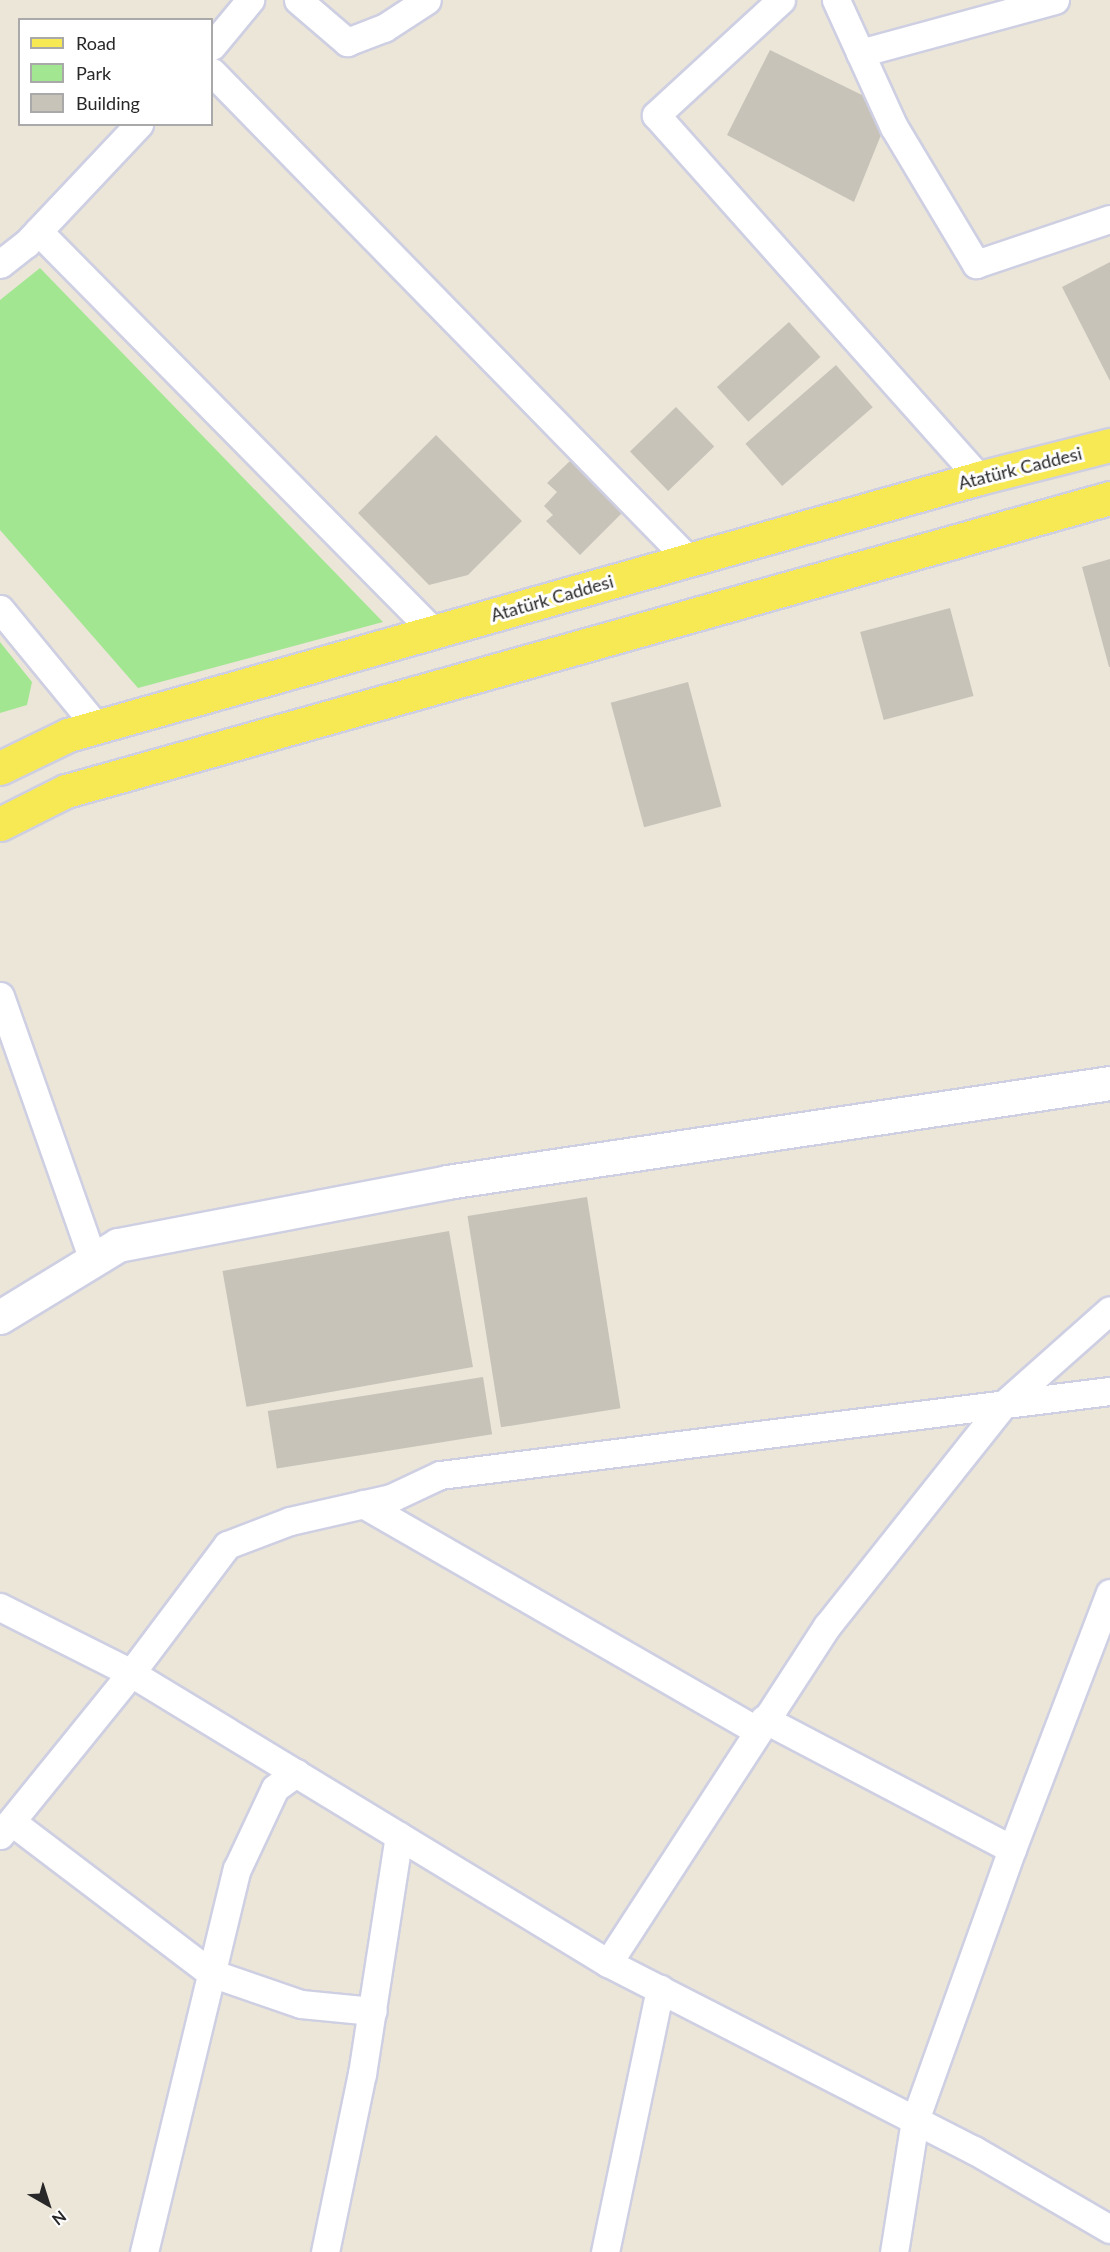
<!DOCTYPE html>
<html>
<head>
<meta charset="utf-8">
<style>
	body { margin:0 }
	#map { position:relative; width:1110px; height:2252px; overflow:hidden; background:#ece6d9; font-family:Lato,sans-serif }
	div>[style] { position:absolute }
	.green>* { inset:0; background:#a2e692 }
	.building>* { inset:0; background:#c7c3b9; transform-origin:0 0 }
	.roads { filter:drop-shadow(2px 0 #cecfe2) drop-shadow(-2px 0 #cecfe2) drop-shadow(0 2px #cecfe2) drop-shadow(0 -2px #cecfe2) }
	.street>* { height:27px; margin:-13.5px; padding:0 13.5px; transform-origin:13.5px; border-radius:13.5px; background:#fff }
	.secondary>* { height:33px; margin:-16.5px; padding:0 16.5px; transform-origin:16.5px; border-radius:16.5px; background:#fff }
	.primary>* { height:33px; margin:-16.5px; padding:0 16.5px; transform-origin:16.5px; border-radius:16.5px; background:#f7e953 }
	span { translate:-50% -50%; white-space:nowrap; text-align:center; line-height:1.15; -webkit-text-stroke:6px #fff; paint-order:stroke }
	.street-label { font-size:18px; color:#282828 }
	.legend { position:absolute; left:18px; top:18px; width:195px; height:108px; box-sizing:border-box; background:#fff; border:2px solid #a9a9a9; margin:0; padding:8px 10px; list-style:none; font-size:18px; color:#282828 }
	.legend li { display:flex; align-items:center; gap:12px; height:30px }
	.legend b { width:30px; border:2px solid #a9a9a9 }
	.north { position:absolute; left:18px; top:2174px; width:60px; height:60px; -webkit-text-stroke:4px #fff; paint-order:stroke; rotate:141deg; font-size:16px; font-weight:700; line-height:24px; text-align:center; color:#282828 }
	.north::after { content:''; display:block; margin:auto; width:21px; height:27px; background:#282828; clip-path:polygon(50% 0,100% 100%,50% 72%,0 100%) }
</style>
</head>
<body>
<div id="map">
	<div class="green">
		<div style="clip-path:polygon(40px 268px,383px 622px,138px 688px,0 530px,0 300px)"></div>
		<div style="clip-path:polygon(0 642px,32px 682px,27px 705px,0 713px)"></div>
	</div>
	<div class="building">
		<div style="clip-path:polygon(770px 50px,862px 95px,883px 130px,854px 202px,727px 135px)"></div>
		<div style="clip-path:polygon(1110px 262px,1110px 381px,1062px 287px)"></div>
		<div style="left:789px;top:322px;width:47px;height:97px;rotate:48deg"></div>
		<div style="left:836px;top:365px;width:56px;height:120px;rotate:49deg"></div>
		<div style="left:676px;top:407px;width:55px;height:64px;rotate:46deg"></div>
		<div style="clip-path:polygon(436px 435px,522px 521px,468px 575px,429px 585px,358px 513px)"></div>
		<div style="clip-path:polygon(572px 459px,624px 511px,580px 555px,546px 521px,553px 515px,544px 506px,557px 492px,547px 483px)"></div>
		<div style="clip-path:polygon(1110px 559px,1110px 667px,1109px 667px,1082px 567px)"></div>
		<div style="left:950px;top:608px;width:91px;height:93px;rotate:75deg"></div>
		<div style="left:688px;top:682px;width:129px;height:80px;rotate:75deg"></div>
		<div style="left:587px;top:1197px;width:214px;height:121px;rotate:81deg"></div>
		<div style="left:449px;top:1231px;width:138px;height:230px;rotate:80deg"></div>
		<div style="left:483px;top:1377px;width:58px;height:218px;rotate:81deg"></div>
	</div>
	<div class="roads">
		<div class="street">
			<div style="left:298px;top:0;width:65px;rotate:40.6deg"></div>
			<div style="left:347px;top:42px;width:40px;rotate:-21deg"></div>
			<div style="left:384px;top:28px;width:51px;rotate:-33.1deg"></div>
			<div style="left:781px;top:0;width:170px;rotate:137.4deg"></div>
			<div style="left:656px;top:115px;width:486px;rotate:48.3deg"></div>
			<div style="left:836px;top:0;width:140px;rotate:65.5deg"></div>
			<div style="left:894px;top:127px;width:160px;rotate:59.1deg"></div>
			<div style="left:976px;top:264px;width:141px;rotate:-18.6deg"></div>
			<div style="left:212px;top:46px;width:60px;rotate:-50.4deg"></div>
			<div style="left:860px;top:53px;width:202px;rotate:-15.2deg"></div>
			<div style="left:212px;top:72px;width:681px;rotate:45.65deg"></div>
			<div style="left:38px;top:231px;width:565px;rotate:45.36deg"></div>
			<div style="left:0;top:264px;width:33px;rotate:-38deg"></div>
			<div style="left:26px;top:244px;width:165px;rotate:-46.7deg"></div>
			<div style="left:0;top:609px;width:153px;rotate:50.6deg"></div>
			<div style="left:0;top:996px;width:280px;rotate:70.6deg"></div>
			<div style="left:363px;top:1504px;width:453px;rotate:29.9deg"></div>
			<div style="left:0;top:1607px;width:147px;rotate:26.7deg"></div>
			<div style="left:131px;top:1673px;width:558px;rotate:31.3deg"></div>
			<div style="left:608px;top:1963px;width:411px;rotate:27.1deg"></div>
			<div style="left:974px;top:2150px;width:157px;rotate:30.2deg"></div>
			<div style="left:764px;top:1719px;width:280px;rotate:27.7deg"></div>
			<div style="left:1012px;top:1849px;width:288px;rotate:109.7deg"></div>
			<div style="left:915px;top:2120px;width:134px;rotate:99deg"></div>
			<div style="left:12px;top:1822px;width:250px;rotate:37.2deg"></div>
			<div style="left:211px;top:1973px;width:95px;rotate:19deg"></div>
			<div style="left:301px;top:2004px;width:72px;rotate:5.6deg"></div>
			<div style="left:0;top:1835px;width:208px;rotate:-51deg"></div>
			<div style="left:131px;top:1673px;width:160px;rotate:-53.1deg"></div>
			<div style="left:227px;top:1545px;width:67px;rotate:-20.9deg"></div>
			<div style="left:290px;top:1521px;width:104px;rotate:-12.8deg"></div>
			<div style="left:391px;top:1498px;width:54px;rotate:-25.1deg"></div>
			<div style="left:440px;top:1475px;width:675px;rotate:-7.15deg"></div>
			<div style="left:1012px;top:1849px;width:274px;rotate:-69.1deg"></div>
			<div style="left:608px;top:1963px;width:402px;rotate:-57deg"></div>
			<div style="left:827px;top:1626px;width:281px;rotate:-51.5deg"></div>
			<div style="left:1002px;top:1406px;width:144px;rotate:-41.6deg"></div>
			<div style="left:144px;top:2252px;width:394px;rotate:-76.4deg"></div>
			<div style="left:237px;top:1869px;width:89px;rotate:-64.9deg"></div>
			<div style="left:275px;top:1788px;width:26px;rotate:-36deg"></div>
			<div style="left:325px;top:2252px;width:182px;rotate:-78.3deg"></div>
			<div style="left:362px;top:2074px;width:241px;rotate:-81.2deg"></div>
			<div style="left:605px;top:2252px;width:269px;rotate:-78.2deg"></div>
		</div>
		<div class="secondary">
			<div style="left:0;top:1317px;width:138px;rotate:-31.4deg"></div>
			<div style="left:118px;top:1245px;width:335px;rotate:-10.8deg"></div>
			<div style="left:447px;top:1182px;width:670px;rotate:-8.49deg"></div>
		</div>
		<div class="primary">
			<div style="left:0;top:768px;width:76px;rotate:-25.9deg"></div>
			<div style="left:68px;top:735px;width:947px;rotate:-15.75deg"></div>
			<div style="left:979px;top:478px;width:135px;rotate:-14.1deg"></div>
			<div style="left:0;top:824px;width:74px;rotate:-26.6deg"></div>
			<div style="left:66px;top:791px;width:1084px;rotate:-15.68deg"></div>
		</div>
	</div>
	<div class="street-label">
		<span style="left:1020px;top:468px;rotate:-14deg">Atatürk Caddesi</span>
		<span style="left:552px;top:598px;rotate:-16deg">Atatürk Caddesi</span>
	</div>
	<ul class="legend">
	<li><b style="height:8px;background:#f7e953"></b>Road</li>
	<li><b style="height:16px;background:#a2e692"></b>Park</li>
	<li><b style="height:16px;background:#c7c3b9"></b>Building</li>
	</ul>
	<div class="north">N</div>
</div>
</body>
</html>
